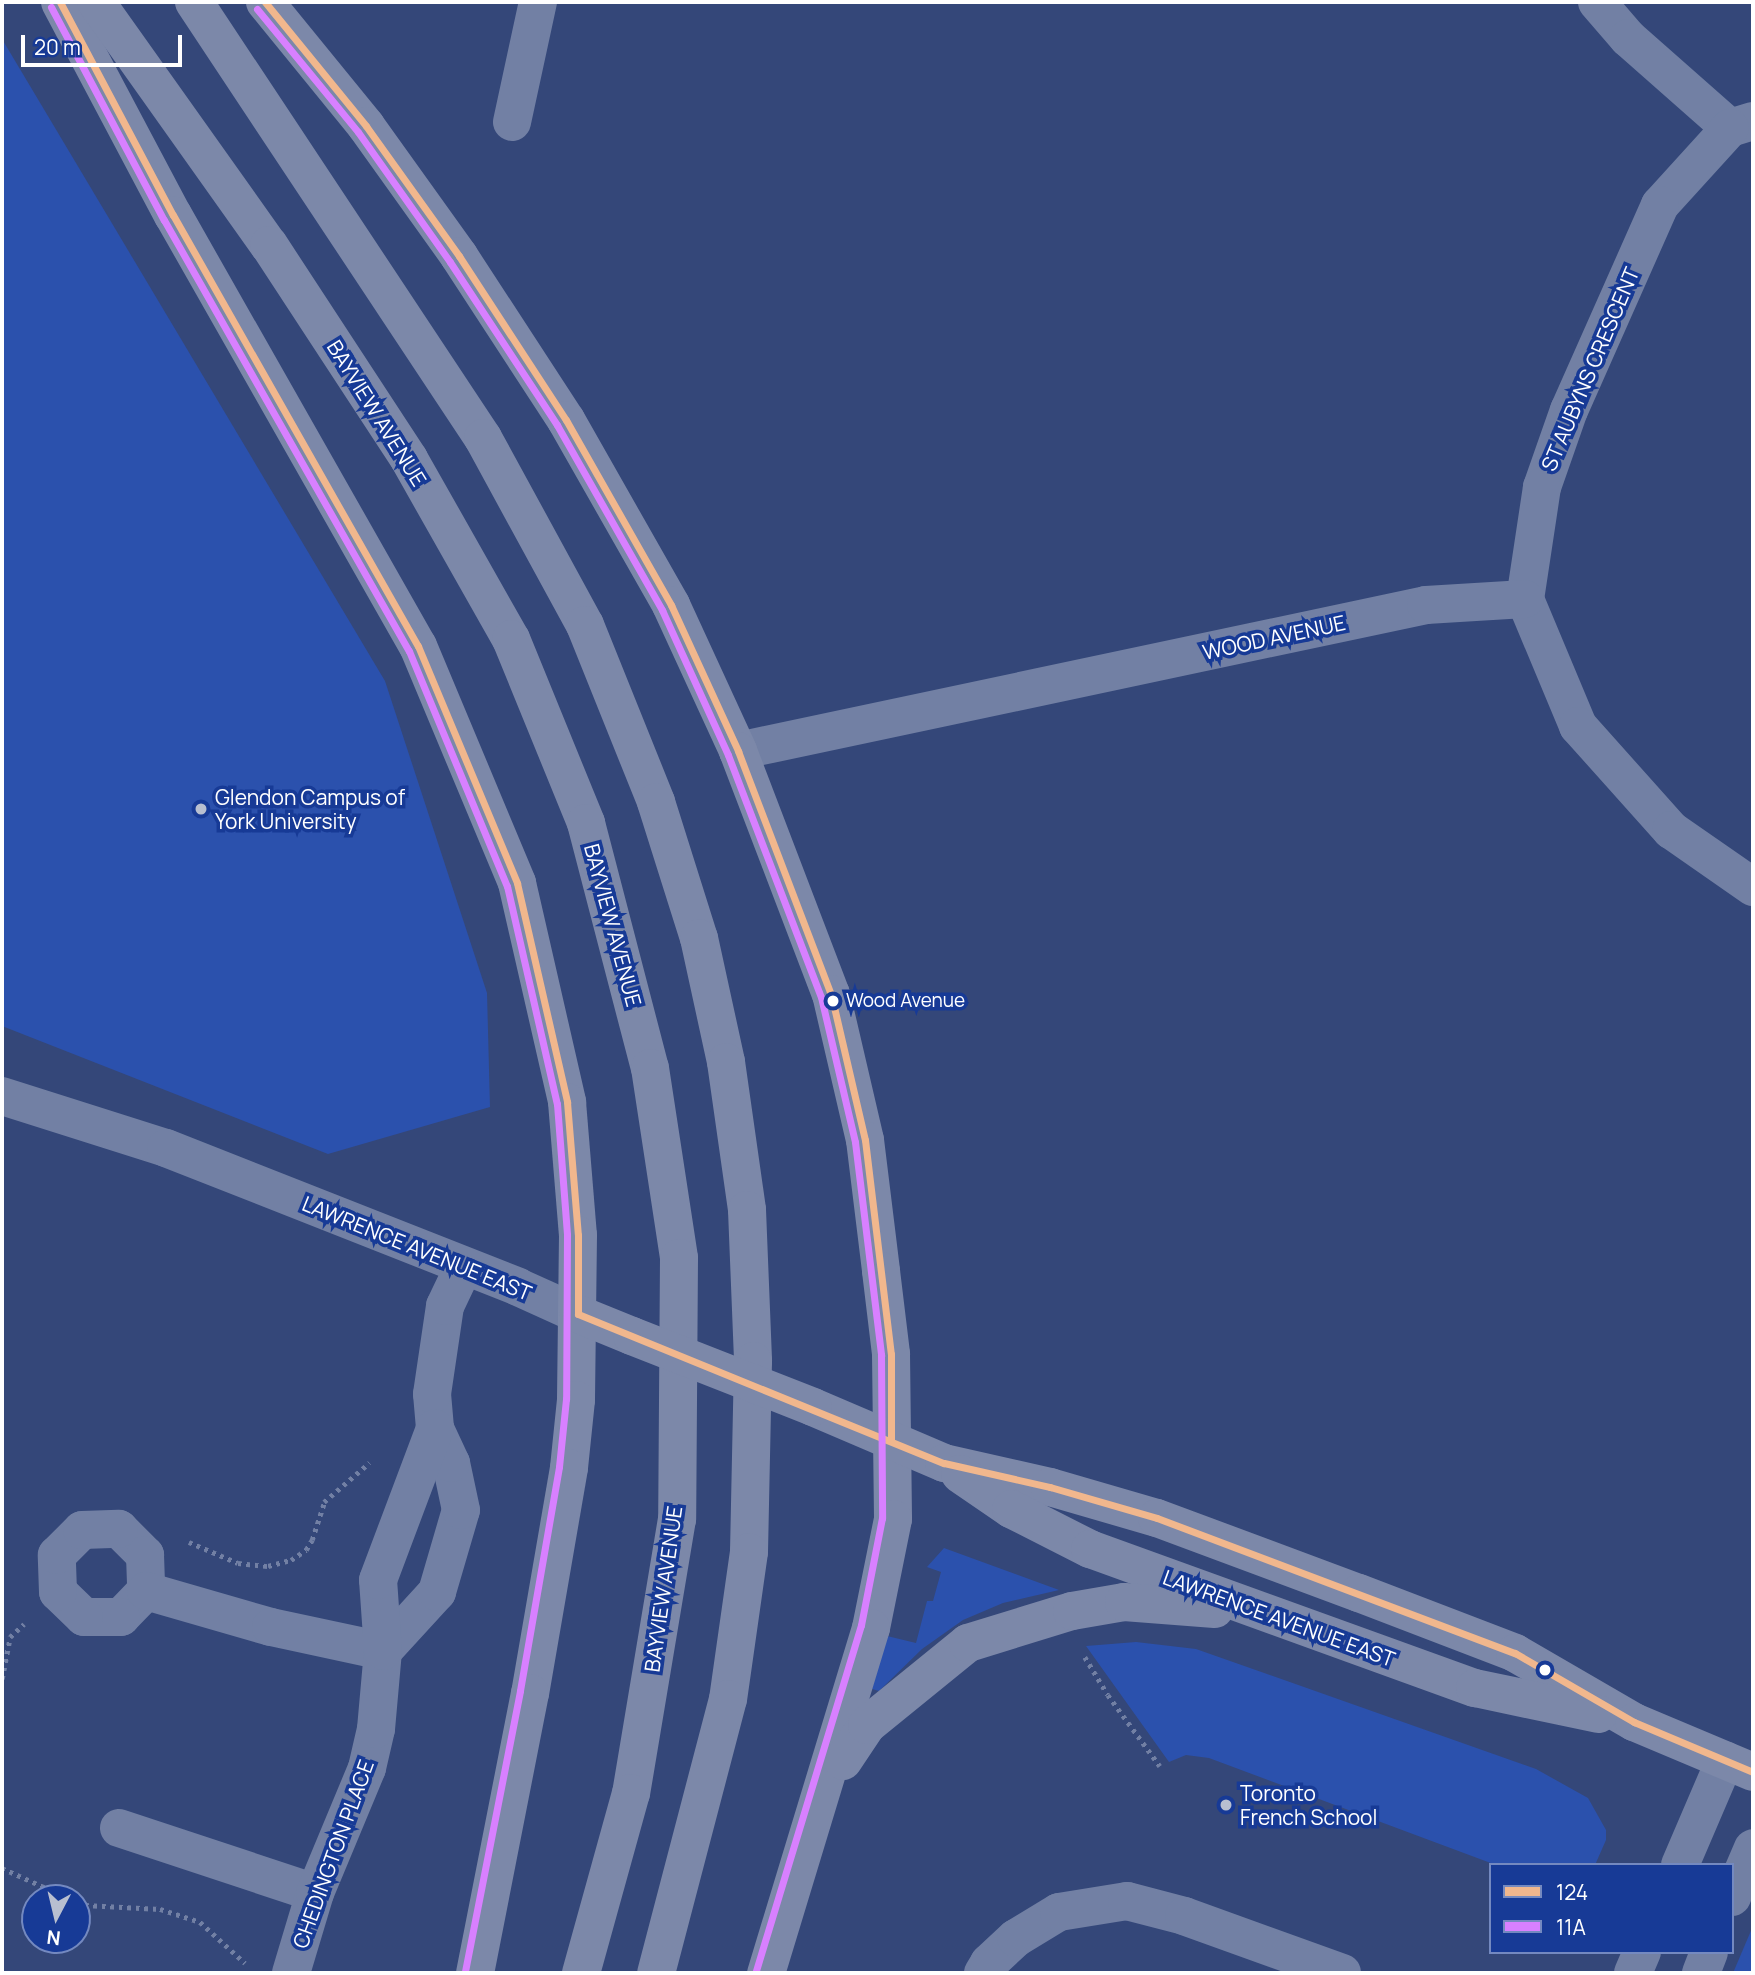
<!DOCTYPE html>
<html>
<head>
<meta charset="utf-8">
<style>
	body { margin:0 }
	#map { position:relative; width:1755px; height:1975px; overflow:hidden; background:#344779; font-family:Manrope,sans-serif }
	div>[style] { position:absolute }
	.green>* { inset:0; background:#2b51ad }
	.path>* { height:4.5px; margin-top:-2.25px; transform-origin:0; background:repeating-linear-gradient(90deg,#7280a4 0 3.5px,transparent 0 8.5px) }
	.minor>* { height:38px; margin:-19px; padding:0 19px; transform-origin:19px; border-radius:19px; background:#7280a4 }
	.major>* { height:38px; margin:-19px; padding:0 19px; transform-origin:19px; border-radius:19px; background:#7c88a9 }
	.major-bridge>* { height:38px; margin:-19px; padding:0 19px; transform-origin:19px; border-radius:19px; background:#7c88a9 }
	.bus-1>* { height:7px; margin:-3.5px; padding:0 3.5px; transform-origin:3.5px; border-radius:3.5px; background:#f1b78d }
	.bus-2>* { height:7px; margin:-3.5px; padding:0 3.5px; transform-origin:3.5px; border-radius:3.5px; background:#d880ff }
	.dots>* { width:19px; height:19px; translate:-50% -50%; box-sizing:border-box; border:4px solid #173a96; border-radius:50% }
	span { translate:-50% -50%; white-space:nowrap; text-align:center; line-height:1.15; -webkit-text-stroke:7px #173a96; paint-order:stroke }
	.bus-label { font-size:19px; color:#fff }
	.left { translate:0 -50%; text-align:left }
	.street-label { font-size:21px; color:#fff }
	.poi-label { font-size:21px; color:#fff }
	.frame { position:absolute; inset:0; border:4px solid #fff; pointer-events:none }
	.legend { position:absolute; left:1489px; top:1863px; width:245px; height:91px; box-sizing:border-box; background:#173a96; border:2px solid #7489c0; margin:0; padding:9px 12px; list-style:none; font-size:21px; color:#fff }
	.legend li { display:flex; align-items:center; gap:14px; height:35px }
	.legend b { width:35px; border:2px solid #7489c0 }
	.north { position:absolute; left:21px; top:1884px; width:70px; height:70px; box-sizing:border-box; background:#173a96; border:2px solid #7489c0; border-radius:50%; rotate:187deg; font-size:19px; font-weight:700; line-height:28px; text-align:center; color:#fff }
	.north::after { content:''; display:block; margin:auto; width:24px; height:32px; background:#b8bfd0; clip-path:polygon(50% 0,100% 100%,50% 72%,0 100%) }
	.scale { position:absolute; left:21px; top:35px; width:161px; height:32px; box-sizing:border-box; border:4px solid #fff; border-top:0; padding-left:9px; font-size:21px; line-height:24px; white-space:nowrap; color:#fff; -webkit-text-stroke:5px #173a96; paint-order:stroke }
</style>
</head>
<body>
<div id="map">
	<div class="green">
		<div style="clip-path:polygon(2px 39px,385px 681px,487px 993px,490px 1107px,328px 1154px,2px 1026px)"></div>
		<div style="clip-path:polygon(944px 1548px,1059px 1590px,1003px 1603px,963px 1620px,922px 1649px,879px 1691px,872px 1689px,887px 1636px,916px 1643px,927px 1601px,933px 1601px,941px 1572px,927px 1567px)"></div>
		<div style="clip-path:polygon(1136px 1642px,1196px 1649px,1536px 1769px,1588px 1798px,1606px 1830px,1606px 1840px,1595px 1865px,1496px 1865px,1209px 1758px,1186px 1755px,1169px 1762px,1086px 1646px)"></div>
		<div style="clip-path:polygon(1753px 1926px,1753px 1973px,1733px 1973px)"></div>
	</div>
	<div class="path">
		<div style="left:189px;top:1542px;width:53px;rotate:23.2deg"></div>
		<div style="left:238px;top:1563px;width:30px;rotate:6deg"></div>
		<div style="left:268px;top:1566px;width:24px;rotate:-15deg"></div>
		<div style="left:291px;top:1560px;width:18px;rotate:-34deg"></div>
		<div style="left:306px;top:1550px;width:12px;rotate:-59deg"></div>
		<div style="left:312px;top:1540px;width:40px;rotate:-72deg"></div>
		<div style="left:324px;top:1502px;width:60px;rotate:-40.9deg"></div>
		<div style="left:1085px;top:1657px;width:44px;rotate:58.8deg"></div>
		<div style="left:1108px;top:1695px;width:88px;rotate:53.8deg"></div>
		<div style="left:2px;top:1679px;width:43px;rotate:-79.2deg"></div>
		<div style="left:10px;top:1637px;width:19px;rotate:-43deg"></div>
		<div style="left:2px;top:1868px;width:72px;rotate:24.4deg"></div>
		<div style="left:77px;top:1902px;width:9px;rotate:21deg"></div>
		<div style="left:85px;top:1905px;width:75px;rotate:3.1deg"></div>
		<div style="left:160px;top:1909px;width:42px;rotate:18deg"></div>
		<div style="left:200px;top:1922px;width:61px;rotate:42.3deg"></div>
	</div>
	<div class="minor">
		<div style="left:1597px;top:2px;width:48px;rotate:49.3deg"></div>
		<div style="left:1628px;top:38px;width:136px;rotate:41.4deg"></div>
		<div style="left:1753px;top:121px;width:24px;rotate:163deg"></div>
		<div style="left:1730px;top:128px;width:104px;rotate:132.3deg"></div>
		<div style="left:1660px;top:205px;width:224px;rotate:113.9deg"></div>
		<div style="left:1569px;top:410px;width:82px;rotate:109.3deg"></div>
		<div style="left:1542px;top:487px;width:113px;rotate:98.6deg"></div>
		<div style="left:1525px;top:599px;width:138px;rotate:67.3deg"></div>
		<div style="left:1578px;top:726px;width:140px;rotate:48.2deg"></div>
		<div style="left:1671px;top:830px;width:100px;rotate:34.8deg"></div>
		<div style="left:512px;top:122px;width:123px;rotate:-77.8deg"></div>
		<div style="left:738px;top:751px;width:703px;rotate:-11.98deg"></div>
		<div style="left:1426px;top:605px;width:99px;rotate:-3.5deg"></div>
		<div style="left:2px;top:1096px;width:172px;rotate:17.6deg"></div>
		<div style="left:166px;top:1148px;width:378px;rotate:21.5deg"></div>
		<div style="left:518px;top:1287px;width:66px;rotate:24.2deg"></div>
		<div style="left:119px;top:1529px;width:37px;rotate:45deg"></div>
		<div style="left:145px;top:1555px;width:36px;rotate:88deg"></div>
		<div style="left:146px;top:1591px;width:36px;rotate:134deg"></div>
		<div style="left:121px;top:1617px;width:37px;rotate:180deg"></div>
		<div style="left:84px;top:1617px;width:36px;rotate:-136deg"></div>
		<div style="left:58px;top:1592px;width:37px;rotate:-92deg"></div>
		<div style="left:57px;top:1555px;width:35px;rotate:-45deg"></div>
		<div style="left:82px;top:1530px;width:37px;rotate:-2deg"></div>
		<div style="left:146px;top:1591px;width:130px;rotate:16.1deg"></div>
		<div style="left:271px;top:1627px;width:115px;rotate:12.1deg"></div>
		<div style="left:383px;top:1651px;width:80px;rotate:-47.5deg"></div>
		<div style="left:437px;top:1592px;width:85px;rotate:-73.7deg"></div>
		<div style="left:461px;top:1510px;width:48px;rotate:-102deg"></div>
		<div style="left:451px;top:1463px;width:38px;rotate:-115deg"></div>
		<div style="left:435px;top:1428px;width:34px;rotate:-95deg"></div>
		<div style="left:432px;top:1394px;width:89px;rotate:-81.6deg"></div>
		<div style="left:445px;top:1306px;width:44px;rotate:-64.6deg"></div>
		<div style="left:119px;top:1828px;width:206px;rotate:18.3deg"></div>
		<div style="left:1680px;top:1865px;width:114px;rotate:-66.8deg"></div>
		<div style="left:1732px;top:1897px;width:53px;rotate:-66.8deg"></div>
		<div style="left:291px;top:1973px;width:84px;rotate:-73.3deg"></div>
		<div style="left:315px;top:1893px;width:135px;rotate:-67.4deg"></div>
		<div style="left:367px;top:1768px;width:40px;rotate:-77deg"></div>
		<div style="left:376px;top:1729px;width:78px;rotate:-84.9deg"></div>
		<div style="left:383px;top:1651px;width:71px;rotate:-94deg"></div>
		<div style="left:378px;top:1580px;width:162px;rotate:-69.4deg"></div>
		<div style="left:983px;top:1973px;width:12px;rotate:-59deg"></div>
		<div style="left:989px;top:1963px;width:37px;rotate:-43deg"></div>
		<div style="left:1016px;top:1938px;width:50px;rotate:-31.2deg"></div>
		<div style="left:1059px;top:1912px;width:69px;rotate:-9.2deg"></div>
		<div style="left:1127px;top:1901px;width:59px;rotate:14.7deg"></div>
		<div style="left:1184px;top:1916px;width:168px;rotate:19.8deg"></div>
		<div style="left:1633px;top:1973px;width:23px;rotate:-67deg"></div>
		<div style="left:1701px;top:1973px;width:22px;rotate:-69deg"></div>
	</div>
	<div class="major">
		<div style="left:60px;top:2px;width:241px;rotate:62.1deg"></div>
		<div style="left:173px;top:215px;width:496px;rotate:60.4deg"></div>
		<div style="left:418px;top:646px;width:257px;rotate:67.3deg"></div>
		<div style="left:517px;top:883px;width:225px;rotate:77.1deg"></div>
		<div style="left:567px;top:1102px;width:133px;rotate:85.3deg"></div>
		<div style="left:578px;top:1235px;width:165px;rotate:90.7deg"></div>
		<div style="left:576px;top:1400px;width:68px;rotate:95.9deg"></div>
		<div style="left:569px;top:1468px;width:228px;rotate:99.8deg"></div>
		<div style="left:530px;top:1693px;width:285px;rotate:101.1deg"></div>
		<div style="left:96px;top:2px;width:298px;rotate:54.6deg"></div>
		<div style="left:269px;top:245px;width:256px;rotate:56.8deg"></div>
		<div style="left:409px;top:459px;width:207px;rotate:60.5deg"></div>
		<div style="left:511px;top:639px;width:199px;rotate:67.8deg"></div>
		<div style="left:586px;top:823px;width:253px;rotate:75.4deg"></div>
		<div style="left:650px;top:1068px;width:192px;rotate:81.3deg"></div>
		<div style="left:679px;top:1258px;width:261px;rotate:90.4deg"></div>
		<div style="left:677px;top:1519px;width:278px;rotate:99.5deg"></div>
		<div style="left:631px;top:1793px;width:187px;rotate:105.5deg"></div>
		<div style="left:194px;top:2px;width:523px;rotate:56.46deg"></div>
		<div style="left:483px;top:438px;width:213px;rotate:61.4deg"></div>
		<div style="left:585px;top:625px;width:191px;rotate:68.1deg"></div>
		<div style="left:656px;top:802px;width:143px;rotate:72.5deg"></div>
		<div style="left:699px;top:938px;width:127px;rotate:77.7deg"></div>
		<div style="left:726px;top:1062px;width:149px;rotate:81.9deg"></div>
		<div style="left:747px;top:1210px;width:151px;rotate:87.7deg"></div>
		<div style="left:753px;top:1361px;width:191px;rotate:91.2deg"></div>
		<div style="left:749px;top:1552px;width:148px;rotate:98.1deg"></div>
		<div style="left:728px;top:1699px;width:283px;rotate:104.7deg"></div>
		<div style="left:265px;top:2px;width:160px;rotate:50.8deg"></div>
		<div style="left:366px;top:126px;width:160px;rotate:54.4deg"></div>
		<div style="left:459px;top:256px;width:196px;rotate:56.9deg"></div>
		<div style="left:566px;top:420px;width:213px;rotate:60.4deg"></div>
		<div style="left:671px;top:605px;width:161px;rotate:65.3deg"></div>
		<div style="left:738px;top:751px;width:260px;rotate:69.1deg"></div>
		<div style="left:831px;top:994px;width:150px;rotate:76.9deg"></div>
		<div style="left:865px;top:1140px;width:132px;rotate:83deg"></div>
		<div style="left:881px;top:1271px;width:84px;rotate:83.1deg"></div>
		<div style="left:891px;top:1354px;width:165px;rotate:89.3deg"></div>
		<div style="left:893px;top:1519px;width:111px;rotate:101.4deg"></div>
		<div style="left:871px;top:1628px;width:361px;rotate:106.9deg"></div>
		<div style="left:578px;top:1314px;width:58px;rotate:22.2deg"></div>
		<div style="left:813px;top:1407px;width:142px;rotate:23.1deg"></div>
		<div style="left:944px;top:1463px;width:109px;rotate:12.8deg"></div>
		<div style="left:1050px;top:1487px;width:111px;rotate:16.2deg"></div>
		<div style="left:1157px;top:1518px;width:215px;rotate:20.4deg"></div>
		<div style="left:1359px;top:1593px;width:167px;rotate:21deg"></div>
		<div style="left:1515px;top:1653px;width:138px;rotate:30.1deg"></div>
		<div style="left:1634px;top:1722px;width:129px;rotate:22.8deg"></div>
		<div style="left:960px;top:1474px;width:62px;rotate:34.5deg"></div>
		<div style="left:1011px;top:1509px;width:89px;rotate:26.9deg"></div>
		<div style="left:1090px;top:1549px;width:409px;rotate:19.9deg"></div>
		<div style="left:1475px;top:1688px;width:126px;rotate:11.9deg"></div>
		<div style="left:843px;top:1761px;width:43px;rotate:-56.3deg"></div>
		<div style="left:867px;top:1725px;width:130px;rotate:-39.1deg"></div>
		<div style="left:968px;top:1643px;width:109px;rotate:-17.1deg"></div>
		<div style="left:1072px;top:1611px;width:53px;rotate:-9.8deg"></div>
		<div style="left:1124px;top:1602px;width:91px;rotate:4.4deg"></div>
	</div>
	<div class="major-bridge">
		<div style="left:632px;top:1336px;width:194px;rotate:21.4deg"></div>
	</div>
	<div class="bus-1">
		<div style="left:60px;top:2px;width:241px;rotate:62.1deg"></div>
		<div style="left:173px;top:215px;width:496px;rotate:60.4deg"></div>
		<div style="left:418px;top:646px;width:257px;rotate:67.3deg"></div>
		<div style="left:517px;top:883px;width:225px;rotate:77.1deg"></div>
		<div style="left:567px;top:1102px;width:133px;rotate:85.3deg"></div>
		<div style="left:578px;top:1235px;width:79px;rotate:90deg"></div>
		<div style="left:578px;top:1314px;width:395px;rotate:22.2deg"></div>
		<div style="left:944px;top:1463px;width:109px;rotate:12.8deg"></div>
		<div style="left:1050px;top:1487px;width:111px;rotate:16.2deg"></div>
		<div style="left:1157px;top:1518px;width:383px;rotate:20.7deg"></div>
		<div style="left:1515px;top:1653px;width:138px;rotate:30.1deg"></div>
		<div style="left:1634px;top:1722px;width:129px;rotate:22.8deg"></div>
		<div style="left:265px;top:2px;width:160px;rotate:50.8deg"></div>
		<div style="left:366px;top:126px;width:160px;rotate:54.4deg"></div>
		<div style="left:459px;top:256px;width:196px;rotate:56.9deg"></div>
		<div style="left:566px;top:420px;width:213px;rotate:60.4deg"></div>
		<div style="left:671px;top:605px;width:161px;rotate:65.3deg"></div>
		<div style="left:738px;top:751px;width:260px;rotate:69.1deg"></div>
		<div style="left:831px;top:994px;width:150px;rotate:76.9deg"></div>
		<div style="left:865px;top:1140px;width:216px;rotate:83.1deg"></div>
		<div style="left:891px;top:1354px;width:86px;rotate:90deg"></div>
	</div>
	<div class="bus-2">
		<div style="left:51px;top:7px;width:241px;rotate:62.1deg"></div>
		<div style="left:164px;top:220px;width:496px;rotate:60.4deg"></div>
		<div style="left:409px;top:651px;width:255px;rotate:67.4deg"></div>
		<div style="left:507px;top:886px;width:224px;rotate:77.1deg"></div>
		<div style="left:557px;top:1104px;width:131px;rotate:85.6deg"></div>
		<div style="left:567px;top:1235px;width:164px;rotate:90.3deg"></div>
		<div style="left:566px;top:1399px;width:68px;rotate:95.9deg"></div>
		<div style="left:559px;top:1467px;width:227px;rotate:99.9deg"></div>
		<div style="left:520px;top:1691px;width:285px;rotate:101.1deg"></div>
		<div style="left:257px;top:9px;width:159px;rotate:50.6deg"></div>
		<div style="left:358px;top:132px;width:159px;rotate:54.7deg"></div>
		<div style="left:450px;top:262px;width:195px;rotate:56.7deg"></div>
		<div style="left:557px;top:425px;width:213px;rotate:60.4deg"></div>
		<div style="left:662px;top:610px;width:159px;rotate:65.5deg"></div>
		<div style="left:728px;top:755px;width:259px;rotate:69deg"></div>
		<div style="left:821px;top:997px;width:149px;rotate:76.8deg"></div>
		<div style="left:855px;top:1142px;width:215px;rotate:83deg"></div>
		<div style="left:881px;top:1355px;width:163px;rotate:89.6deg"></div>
		<div style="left:882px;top:1518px;width:109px;rotate:101.1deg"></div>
		<div style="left:861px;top:1625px;width:361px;rotate:106.9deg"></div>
	</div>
	<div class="dots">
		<div style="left:201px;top:809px;background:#b8bfd0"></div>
		<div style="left:833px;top:1001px;background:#fff"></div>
		<div style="left:1545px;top:1670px;background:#fff"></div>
		<div style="left:1226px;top:1805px;background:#b8bfd0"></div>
	</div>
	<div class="bus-label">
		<span class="left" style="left:846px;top:1001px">Wood Avenue</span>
	</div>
	<div class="street-label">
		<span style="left:1590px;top:369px;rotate:-67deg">ST AUBYNS CRESCENT</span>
		<span style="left:377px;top:413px;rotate:58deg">BAYVIEW AVENUE</span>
		<span style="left:1274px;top:637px;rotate:-12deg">WOOD AVENUE</span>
		<span style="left:613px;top:925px;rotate:75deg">BAYVIEW AVENUE</span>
		<span style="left:417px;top:1248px;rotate:22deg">LAWRENCE AVENUE EAST</span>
		<span style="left:663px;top:1589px;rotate:-82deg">BAYVIEW AVENUE</span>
		<span style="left:1279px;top:1618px;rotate:20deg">LAWRENCE AVENUE EAST</span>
		<span style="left:333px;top:1854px;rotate:-70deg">CHEDINGTON PLACE</span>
	</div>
	<div class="poi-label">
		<span class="left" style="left:215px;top:809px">Glendon Campus of<br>York University</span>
		<span class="left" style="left:1240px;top:1805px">Toronto<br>French School</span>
	</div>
	<div class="frame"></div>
	<ul class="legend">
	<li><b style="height:9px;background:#f1b78d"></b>124</li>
	<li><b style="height:9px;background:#d880ff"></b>11A</li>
	</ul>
	<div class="north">N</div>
	<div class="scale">20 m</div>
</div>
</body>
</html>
